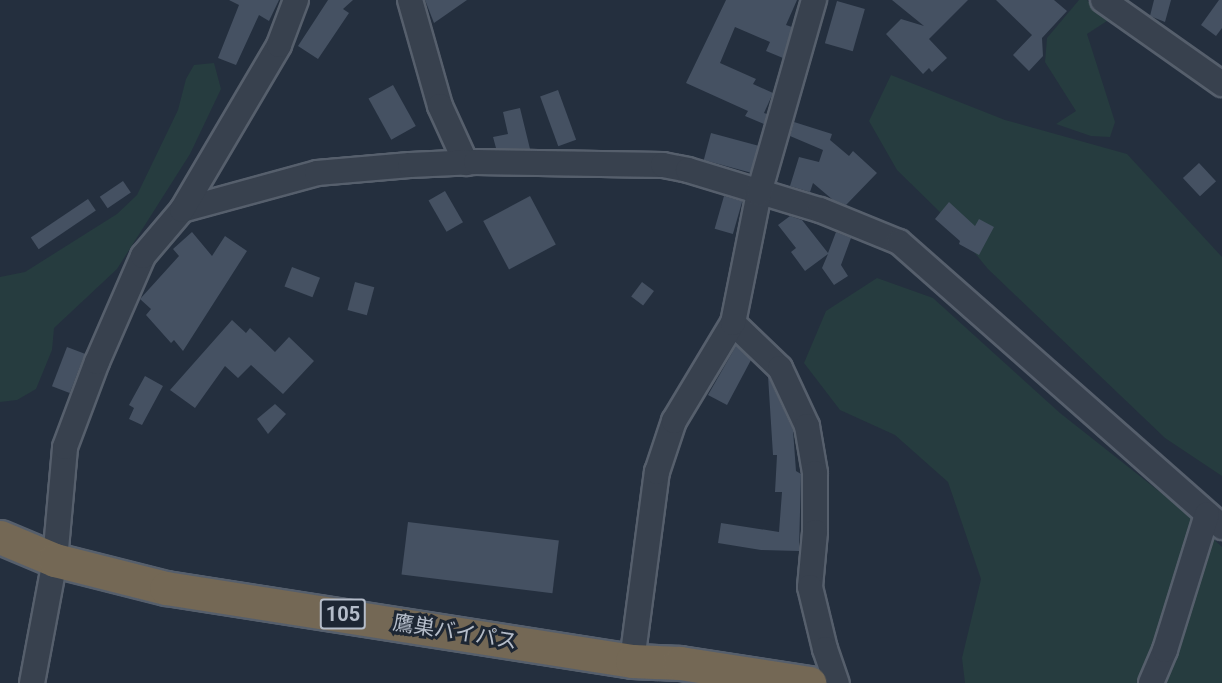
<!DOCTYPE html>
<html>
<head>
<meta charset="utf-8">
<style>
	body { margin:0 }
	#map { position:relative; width:1222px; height:683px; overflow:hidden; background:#242f3e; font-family:Roboto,"Noto Sans JP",sans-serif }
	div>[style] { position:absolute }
	.green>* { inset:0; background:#263c3f }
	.building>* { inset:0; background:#455162; transform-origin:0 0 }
	.roads { filter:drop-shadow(2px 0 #565f6c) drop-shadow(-2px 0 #565f6c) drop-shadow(0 2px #565f6c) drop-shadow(0 -2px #565f6c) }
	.minor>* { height:24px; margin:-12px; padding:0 12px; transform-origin:12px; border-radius:12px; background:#38414e }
	.highway>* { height:33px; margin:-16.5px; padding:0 16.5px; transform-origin:16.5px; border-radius:16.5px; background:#746855 }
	span { translate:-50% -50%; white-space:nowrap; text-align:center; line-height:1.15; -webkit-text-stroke:6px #1d2633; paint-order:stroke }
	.shield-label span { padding:2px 4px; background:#1d2633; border:2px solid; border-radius:4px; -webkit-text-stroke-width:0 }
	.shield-label { font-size:20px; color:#b4bcc9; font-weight:700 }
	.street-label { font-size:21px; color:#b4bcc9 }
</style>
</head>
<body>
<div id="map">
	<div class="green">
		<div style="clip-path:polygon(1079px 0,1087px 0,1110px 19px,1087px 34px,1115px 122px,1110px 137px,1091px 136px,1056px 124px,1076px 111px,1045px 62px,1047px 38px)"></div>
		<div style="clip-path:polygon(214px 63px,221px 89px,190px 154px,117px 269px,54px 328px,52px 350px,36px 389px,17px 400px,0 402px,0 277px,25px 272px,117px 214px,137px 195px,178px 110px,186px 79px,194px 65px)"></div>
		<div style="clip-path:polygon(891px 75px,1005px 120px,1127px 154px,1222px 257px,1222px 476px,1165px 438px,988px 269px,946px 218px,897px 170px,869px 121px)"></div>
		<div style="clip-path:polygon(877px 278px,933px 298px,1060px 413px,1179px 507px,1222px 547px,1222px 683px,965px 683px,962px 658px,981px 579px,948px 482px,895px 435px,840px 410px,804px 363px,826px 311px)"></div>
	</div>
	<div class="building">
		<div style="clip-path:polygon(229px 0,279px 0,269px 21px,259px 15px,236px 65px,218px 58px,239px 5px)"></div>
		<div style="clip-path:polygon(328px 0,353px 0,343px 9px,349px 13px,318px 59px,298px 46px)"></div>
		<div style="clip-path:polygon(425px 0,467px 0,434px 23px)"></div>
		<div style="clip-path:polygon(726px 0,797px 0,786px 25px,792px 27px,783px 58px,766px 51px,770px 42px,735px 27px,720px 63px,756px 79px,753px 84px,773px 93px,764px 113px,767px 114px,764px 124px,745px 116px,748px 111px,686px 83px)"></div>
		<div style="clip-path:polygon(892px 0,968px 0,929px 39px,947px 58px,932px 72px,929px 68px,923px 74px,886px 34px,901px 19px,924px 26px)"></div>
		<div style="clip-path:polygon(996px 0,1054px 0,1067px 11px,1042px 38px,1043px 56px,1029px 71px,1013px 55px,1032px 35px)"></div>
		<div style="clip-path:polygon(1154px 0,1171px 0,1165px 22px,1150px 16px)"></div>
		<div style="clip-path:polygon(1219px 0,1222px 0,1222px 28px,1216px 36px,1201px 25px)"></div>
		<div style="left:837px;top:1px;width:29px;height:44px;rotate:16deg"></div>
		<div style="left:393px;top:85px;width:47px;height:28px;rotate:61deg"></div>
		<div style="left:558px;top:90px;width:53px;height:19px;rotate:70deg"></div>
		<div style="clip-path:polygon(520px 108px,530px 149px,496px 148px,493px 137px,508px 134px,503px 112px)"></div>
		<div style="clip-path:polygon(794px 122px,832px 134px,830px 140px,849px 156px,853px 151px,877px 173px,846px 205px,833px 200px,813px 183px,810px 192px,790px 186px,799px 157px,819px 162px,823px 150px,790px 136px)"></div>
		<div style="left:711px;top:133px;width:49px;height:28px;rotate:15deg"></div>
		<div style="left:1199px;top:163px;width:25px;height:22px;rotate:47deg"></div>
		<div style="left:123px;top:181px;width:14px;height:28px;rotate:56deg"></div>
		<div style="left:445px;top:191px;width:36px;height:19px;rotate:60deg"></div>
		<div style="left:530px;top:196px;width:55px;height:53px;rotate:62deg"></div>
		<div style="left:724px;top:196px;width:19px;height:34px;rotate:16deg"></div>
		<div style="left:88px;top:199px;width:14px;height:69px;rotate:56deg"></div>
		<div style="clip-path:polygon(949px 202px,975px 226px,979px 219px,994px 227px,979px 255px,959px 244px,960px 241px,935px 219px)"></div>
		<div style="clip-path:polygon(790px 216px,802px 220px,828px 253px,836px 232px,851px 238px,841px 265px,848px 276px,834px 285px,822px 268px,828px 254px,805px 271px,791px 252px,796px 248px,778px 225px)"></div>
		<div style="clip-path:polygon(192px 232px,212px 256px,225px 236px,247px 251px,183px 351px,174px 340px,171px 343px,146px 315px,151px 309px,140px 299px,179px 256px,173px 249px)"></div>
		<div style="left:292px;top:267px;width:30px;height:21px;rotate:21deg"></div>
		<div style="left:355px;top:282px;width:20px;height:29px;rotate:15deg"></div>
		<div style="left:642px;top:282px;width:15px;height:18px;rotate:37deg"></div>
		<div style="clip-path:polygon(232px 320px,246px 333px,250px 328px,275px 352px,289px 337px,314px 361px,283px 394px,251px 365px,238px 378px,225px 366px,195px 408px,170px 390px)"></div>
		<div style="clip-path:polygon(736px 346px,751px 360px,727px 405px,708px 395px)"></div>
		<div style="left:67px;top:347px;width:19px;height:42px;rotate:21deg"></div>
		<div style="clip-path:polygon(145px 376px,163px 386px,142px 425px,129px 419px,134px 408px,129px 405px)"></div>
		<div style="clip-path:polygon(768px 376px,793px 430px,796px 471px,801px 474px,799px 551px,761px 550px,718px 543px,721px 523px,779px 532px,782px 492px,775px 492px,777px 455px,773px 455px)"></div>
		<div style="clip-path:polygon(275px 404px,286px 414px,268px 434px,257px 419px)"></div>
		<div style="left:408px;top:522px;width:152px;height:53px;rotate:7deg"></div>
	</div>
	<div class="roads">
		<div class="minor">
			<div style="left:410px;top:0;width:110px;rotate:74.2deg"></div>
			<div style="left:440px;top:106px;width:63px;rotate:65.5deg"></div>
			<div style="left:1103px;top:0;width:146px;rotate:35.2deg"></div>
			<div style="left:182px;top:210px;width:140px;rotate:-15.3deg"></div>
			<div style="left:317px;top:173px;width:93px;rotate:-4.9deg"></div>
			<div style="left:410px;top:165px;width:66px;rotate:-2.6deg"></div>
			<div style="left:476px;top:162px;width:187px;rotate:0.9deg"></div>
			<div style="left:663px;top:165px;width:25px;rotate:11deg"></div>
			<div style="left:688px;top:170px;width:138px;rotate:16.9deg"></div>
			<div style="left:820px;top:210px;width:85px;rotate:22.1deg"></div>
			<div style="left:899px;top:242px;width:431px;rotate:41.4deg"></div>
			<div style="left:733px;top:323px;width:65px;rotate:43.8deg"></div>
			<div style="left:780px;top:368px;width:64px;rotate:65deg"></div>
			<div style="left:807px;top:426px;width:48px;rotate:80.3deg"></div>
			<div style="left:815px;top:473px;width:59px;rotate:90deg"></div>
			<div style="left:815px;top:532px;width:55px;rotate:95.2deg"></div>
			<div style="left:810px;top:587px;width:64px;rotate:76.4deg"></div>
			<div style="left:825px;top:649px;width:36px;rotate:71deg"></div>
			<div style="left:632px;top:661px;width:191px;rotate:-82.5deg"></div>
			<div style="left:657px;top:472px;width:54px;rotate:-71.6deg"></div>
			<div style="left:674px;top:421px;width:114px;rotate:-59deg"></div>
			<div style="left:733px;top:323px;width:133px;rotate:-78.7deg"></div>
			<div style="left:759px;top:193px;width:201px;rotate:-74.1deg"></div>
			<div style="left:32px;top:683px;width:125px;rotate:-79.4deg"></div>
			<div style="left:55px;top:560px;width:113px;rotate:-84.9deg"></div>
			<div style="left:65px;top:447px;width:91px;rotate:-69.4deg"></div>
			<div style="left:97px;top:362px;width:116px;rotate:-66.5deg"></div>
			<div style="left:143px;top:256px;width:60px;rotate:-49.7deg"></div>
			<div style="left:182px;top:210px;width:191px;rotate:-59.5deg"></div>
			<div style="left:279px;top:45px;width:48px;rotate:-69.3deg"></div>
			<div style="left:1151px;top:683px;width:36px;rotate:-67deg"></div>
			<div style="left:1165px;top:650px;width:142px;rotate:-72.8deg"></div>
		</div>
		<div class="highway">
			<div style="left:0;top:537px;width:60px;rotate:22.7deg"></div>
			<div style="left:55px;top:560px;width:114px;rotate:14.2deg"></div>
			<div style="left:166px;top:588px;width:472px;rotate:8.9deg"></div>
			<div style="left:632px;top:661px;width:48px;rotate:2.4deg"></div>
			<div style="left:680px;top:663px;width:131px;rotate:8.8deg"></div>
		</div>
	</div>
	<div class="shield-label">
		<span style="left:343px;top:614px">105</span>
	</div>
	<div class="street-label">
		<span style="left:455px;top:632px;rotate:9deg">鷹巣バイパス</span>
	</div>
</div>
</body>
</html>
